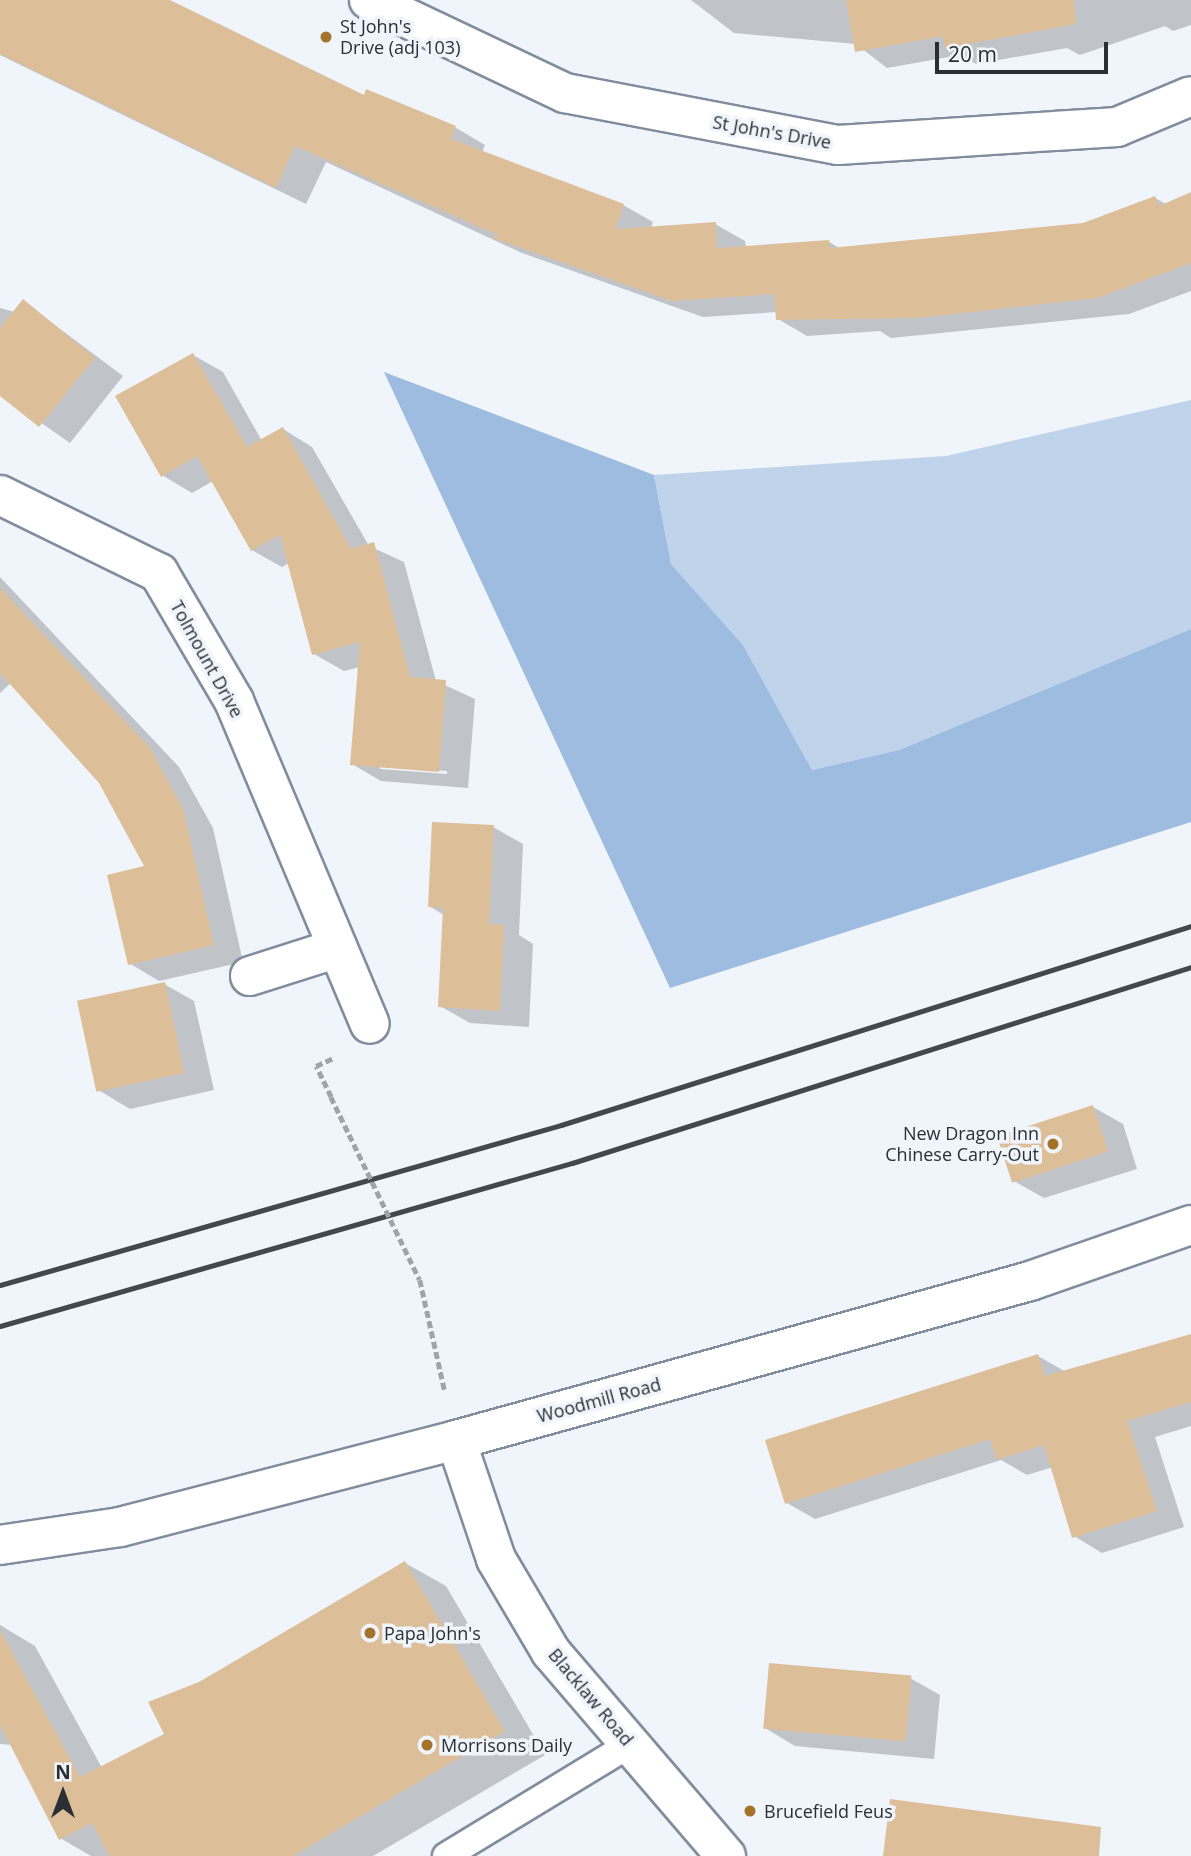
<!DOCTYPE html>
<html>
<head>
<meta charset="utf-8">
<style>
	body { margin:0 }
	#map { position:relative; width:1191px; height:1856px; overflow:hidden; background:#f0f5fc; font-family:"Open Sans",sans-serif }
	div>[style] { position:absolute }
	.green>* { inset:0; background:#bfd3eb }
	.forest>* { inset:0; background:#9ebbe0 }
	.shadow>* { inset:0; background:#0003 }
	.building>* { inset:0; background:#dcbe98; transform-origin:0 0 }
	.path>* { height:4.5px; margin-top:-2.25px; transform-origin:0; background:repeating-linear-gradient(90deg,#9fa4aa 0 7px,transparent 0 10.5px) }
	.roads { filter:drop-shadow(2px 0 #818d9c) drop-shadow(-2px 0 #818d9c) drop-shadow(0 2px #818d9c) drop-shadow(0 -2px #818d9c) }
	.service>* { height:26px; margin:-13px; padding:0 13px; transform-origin:13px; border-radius:13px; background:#fff }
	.minor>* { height:38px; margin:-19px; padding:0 19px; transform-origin:19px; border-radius:19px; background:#fff }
	.tertiary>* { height:38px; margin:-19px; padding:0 19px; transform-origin:19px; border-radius:19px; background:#fff }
	.rail>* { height:5px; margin:-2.5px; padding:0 2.5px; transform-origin:2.5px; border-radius:2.5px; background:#43484e }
	.path-bridge>* { height:4.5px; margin-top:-2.25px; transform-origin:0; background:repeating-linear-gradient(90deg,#9fa4aa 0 7px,transparent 0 10.5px) }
	.dots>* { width:19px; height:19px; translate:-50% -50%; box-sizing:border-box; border:4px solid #f0f5fc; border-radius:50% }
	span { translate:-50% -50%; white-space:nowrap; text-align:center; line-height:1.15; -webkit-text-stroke:7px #f0f5fc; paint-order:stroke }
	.poi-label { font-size:18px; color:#2a2f35 }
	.left { translate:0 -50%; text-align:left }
	.right { translate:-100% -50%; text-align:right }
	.street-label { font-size:18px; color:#2a2f35 }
	.north { position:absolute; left:28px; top:1758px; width:70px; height:70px; -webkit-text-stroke:5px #f0f5fc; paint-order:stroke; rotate:0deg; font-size:19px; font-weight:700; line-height:28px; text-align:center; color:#2a2f35 }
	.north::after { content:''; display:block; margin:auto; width:24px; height:32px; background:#2a2f35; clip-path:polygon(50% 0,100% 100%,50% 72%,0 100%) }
	.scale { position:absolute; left:935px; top:42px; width:173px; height:32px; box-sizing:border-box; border:4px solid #2a2f35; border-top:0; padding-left:9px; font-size:21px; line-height:24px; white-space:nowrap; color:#2a2f35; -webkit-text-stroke:5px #f0f5fc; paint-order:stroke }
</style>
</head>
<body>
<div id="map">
	<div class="green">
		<div style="clip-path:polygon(1191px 400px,1191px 629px,899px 750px,812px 770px,743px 645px,671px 564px,654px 475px,946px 456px)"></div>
	</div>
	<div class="forest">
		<div style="clip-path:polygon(384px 372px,654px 475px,671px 564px,743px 645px,812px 770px,899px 750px,1191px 629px,1191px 822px,670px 988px)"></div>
	</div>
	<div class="shadow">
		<div style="clip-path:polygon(0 0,162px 0,365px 97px,367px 92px,456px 128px,485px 145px,482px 152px,623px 205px,653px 222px,651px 228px,715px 224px,745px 241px,746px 248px,829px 242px,841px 249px,1083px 224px,1155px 198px,1166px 204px,1191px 193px,1191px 291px,1129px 314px,891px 338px,880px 331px,807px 336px,778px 319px,777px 312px,703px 317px,522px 253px,326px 162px,306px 204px,0 55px)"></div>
		<div style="clip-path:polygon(691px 0,1191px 0,1191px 25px,1173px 31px,1165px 26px,1080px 55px,1067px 48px,976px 64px,960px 55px,887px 68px,856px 44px,734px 33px)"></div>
		<div style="clip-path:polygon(24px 302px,123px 376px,70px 443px,0 394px,0 308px,15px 312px)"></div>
		<div style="clip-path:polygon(evenodd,193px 355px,223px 372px,262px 441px,283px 429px,312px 447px,369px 546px,404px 562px,436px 681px,475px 699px,468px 788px,381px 781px,352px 764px,360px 667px,344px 671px,314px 654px,289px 563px,282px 567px,252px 550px,213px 481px,192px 493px,162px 475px,193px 355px,380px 766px,447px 771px,447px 774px,380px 769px,380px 766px)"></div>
		<div style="clip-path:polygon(0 577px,179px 767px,213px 828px,243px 962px,159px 981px,129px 963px,147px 867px,100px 782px,11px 683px,0 693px)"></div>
		<div style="clip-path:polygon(493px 827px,523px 844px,519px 935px,533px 944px,529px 1027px,470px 1023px,440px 1006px,444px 915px,429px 906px)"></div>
		<div style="clip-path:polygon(164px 984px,194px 1001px,214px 1090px,130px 1109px,100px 1091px)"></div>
		<div style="clip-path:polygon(1093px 1107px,1123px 1124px,1137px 1169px,1044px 1198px,1014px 1181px)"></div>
		<div style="clip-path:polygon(1191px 1335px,1191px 1426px,1155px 1437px,1184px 1527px,1102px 1553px,1074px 1536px,1053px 1467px,1027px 1475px,1001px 1460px,815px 1519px,787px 1503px,1038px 1356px,1066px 1372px)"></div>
		<div style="clip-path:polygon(405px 1563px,446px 1586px,545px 1755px,373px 1856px,91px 1856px,60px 1838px,12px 1745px,0 1744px,0 1625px,35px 1646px,102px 1768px,166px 1735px,199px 1684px)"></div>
		<div style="clip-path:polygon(910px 1678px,940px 1695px,934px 1759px,795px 1746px,765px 1728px)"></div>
	</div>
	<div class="building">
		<div style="clip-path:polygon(0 0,170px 0,364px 95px,366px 89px,456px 126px,451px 139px,624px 204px,616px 229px,716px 222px,717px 248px,829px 240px,830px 248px,1083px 223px,1155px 196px,1159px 206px,1191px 192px,1191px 263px,1097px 298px,918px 318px,776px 320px,774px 294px,672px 301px,490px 237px,500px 236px,295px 146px,276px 188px,0 54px)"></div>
		<div style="clip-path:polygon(846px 0,1074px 0,1076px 24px,945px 48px,943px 36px,855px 52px)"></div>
		<div style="clip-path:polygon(23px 299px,95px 358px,39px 427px,0 396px,0 328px)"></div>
		<div style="clip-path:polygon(193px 353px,247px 447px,283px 427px,351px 549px,374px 542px,410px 677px,446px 680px,439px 772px,350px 765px,360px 642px,312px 655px,280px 535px,251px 551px,197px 456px,161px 477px,115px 396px)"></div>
		<div style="clip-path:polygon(0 588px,150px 748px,183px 809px,214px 945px,128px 965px,107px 875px,144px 866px,99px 783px,0 673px)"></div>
		<div style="clip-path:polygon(432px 822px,494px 825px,489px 924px,504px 925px,500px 1011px,438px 1007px,443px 908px,428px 907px)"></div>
		<div style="left:165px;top:982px;width:93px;height:90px;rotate:78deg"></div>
		<div style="left:1093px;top:1105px;width:49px;height:101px;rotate:72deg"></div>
		<div style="clip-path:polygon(1191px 1334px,1191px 1402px,1127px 1421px,1157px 1511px,1072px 1538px,1044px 1445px,997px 1460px,990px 1439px,785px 1504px,765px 1440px,1038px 1354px,1045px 1376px)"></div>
		<div style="clip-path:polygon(405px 1561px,505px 1731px,293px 1856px,109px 1856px,92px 1823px,59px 1840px,0 1725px,0 1630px,80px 1777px,164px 1734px,148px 1702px,199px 1682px)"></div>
		<div style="left:769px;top:1663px;width:143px;height:66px;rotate:5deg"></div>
		<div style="clip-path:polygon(890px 1799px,1101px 1827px,1099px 1856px,883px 1856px)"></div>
	</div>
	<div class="path">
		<div style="left:331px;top:1097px;width:34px;rotate:-116deg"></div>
		<div style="left:316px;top:1066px;width:19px;rotate:-25deg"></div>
		<div style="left:420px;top:1280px;width:115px;rotate:77.4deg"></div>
	</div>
	<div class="roads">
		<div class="service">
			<div style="left:446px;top:1856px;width:215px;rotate:-31.3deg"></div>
		</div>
		<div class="minor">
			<div style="left:369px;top:0;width:217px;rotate:25.4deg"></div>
			<div style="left:565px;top:93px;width:278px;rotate:10.8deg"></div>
			<div style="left:838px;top:145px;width:280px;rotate:-3.7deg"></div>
			<div style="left:1117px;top:127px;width:80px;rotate:-22.7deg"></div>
			<div style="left:0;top:495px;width:177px;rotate:26.1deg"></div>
			<div style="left:159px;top:573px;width:148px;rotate:59.6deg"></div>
			<div style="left:234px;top:701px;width:350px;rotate:67.2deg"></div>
			<div style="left:250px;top:976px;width:92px;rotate:-17.7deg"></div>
			<div style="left:456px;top:1440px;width:126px;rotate:71.4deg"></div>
			<div style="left:496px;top:1559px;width:108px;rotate:59.4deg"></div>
			<div style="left:551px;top:1652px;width:269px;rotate:49.4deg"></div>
		</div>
		<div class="tertiary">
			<div style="left:0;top:1545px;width:121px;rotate:-8.5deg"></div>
			<div style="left:120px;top:1527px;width:347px;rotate:-14.5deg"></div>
			<div style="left:456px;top:1440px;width:596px;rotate:-15.48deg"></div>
			<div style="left:1030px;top:1281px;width:170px;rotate:-19.2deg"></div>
		</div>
	</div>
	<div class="rail">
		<div style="left:0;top:1285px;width:583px;rotate:-15.92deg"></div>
		<div style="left:561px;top:1125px;width:661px;rotate:-17.53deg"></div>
		<div style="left:0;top:1326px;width:595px;rotate:-15.91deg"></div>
		<div style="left:572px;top:1163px;width:649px;rotate:-17.57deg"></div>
	</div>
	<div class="path-bridge">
		<div style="left:331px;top:1097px;width:203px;rotate:64.1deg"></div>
	</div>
	<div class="dots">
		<div style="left:326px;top:37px;background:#a47228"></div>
		<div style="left:1053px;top:1144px;background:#a47228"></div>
		<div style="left:370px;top:1633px;background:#a47228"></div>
		<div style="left:427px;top:1745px;background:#a47228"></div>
		<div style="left:750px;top:1811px;background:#a47228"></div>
	</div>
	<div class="poi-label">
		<span class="left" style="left:340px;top:37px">St John's<br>Drive (adj 103)</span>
		<span class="right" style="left:1039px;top:1144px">New Dragon Inn<br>Chinese Carry-Out</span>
		<span class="left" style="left:384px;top:1633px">Papa John's</span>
		<span class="left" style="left:441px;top:1745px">Morrisons Daily</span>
		<span class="left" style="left:764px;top:1811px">Brucefield Feus</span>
	</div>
	<div class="street-label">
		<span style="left:772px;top:132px;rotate:10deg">St John's Drive</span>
		<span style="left:207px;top:659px;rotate:61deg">Tolmount Drive</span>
		<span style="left:599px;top:1400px;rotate:-15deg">Woodmill Road</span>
		<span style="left:591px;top:1697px;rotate:50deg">Blacklaw Road</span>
	</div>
	<div class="north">N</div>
	<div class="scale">20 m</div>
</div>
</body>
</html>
